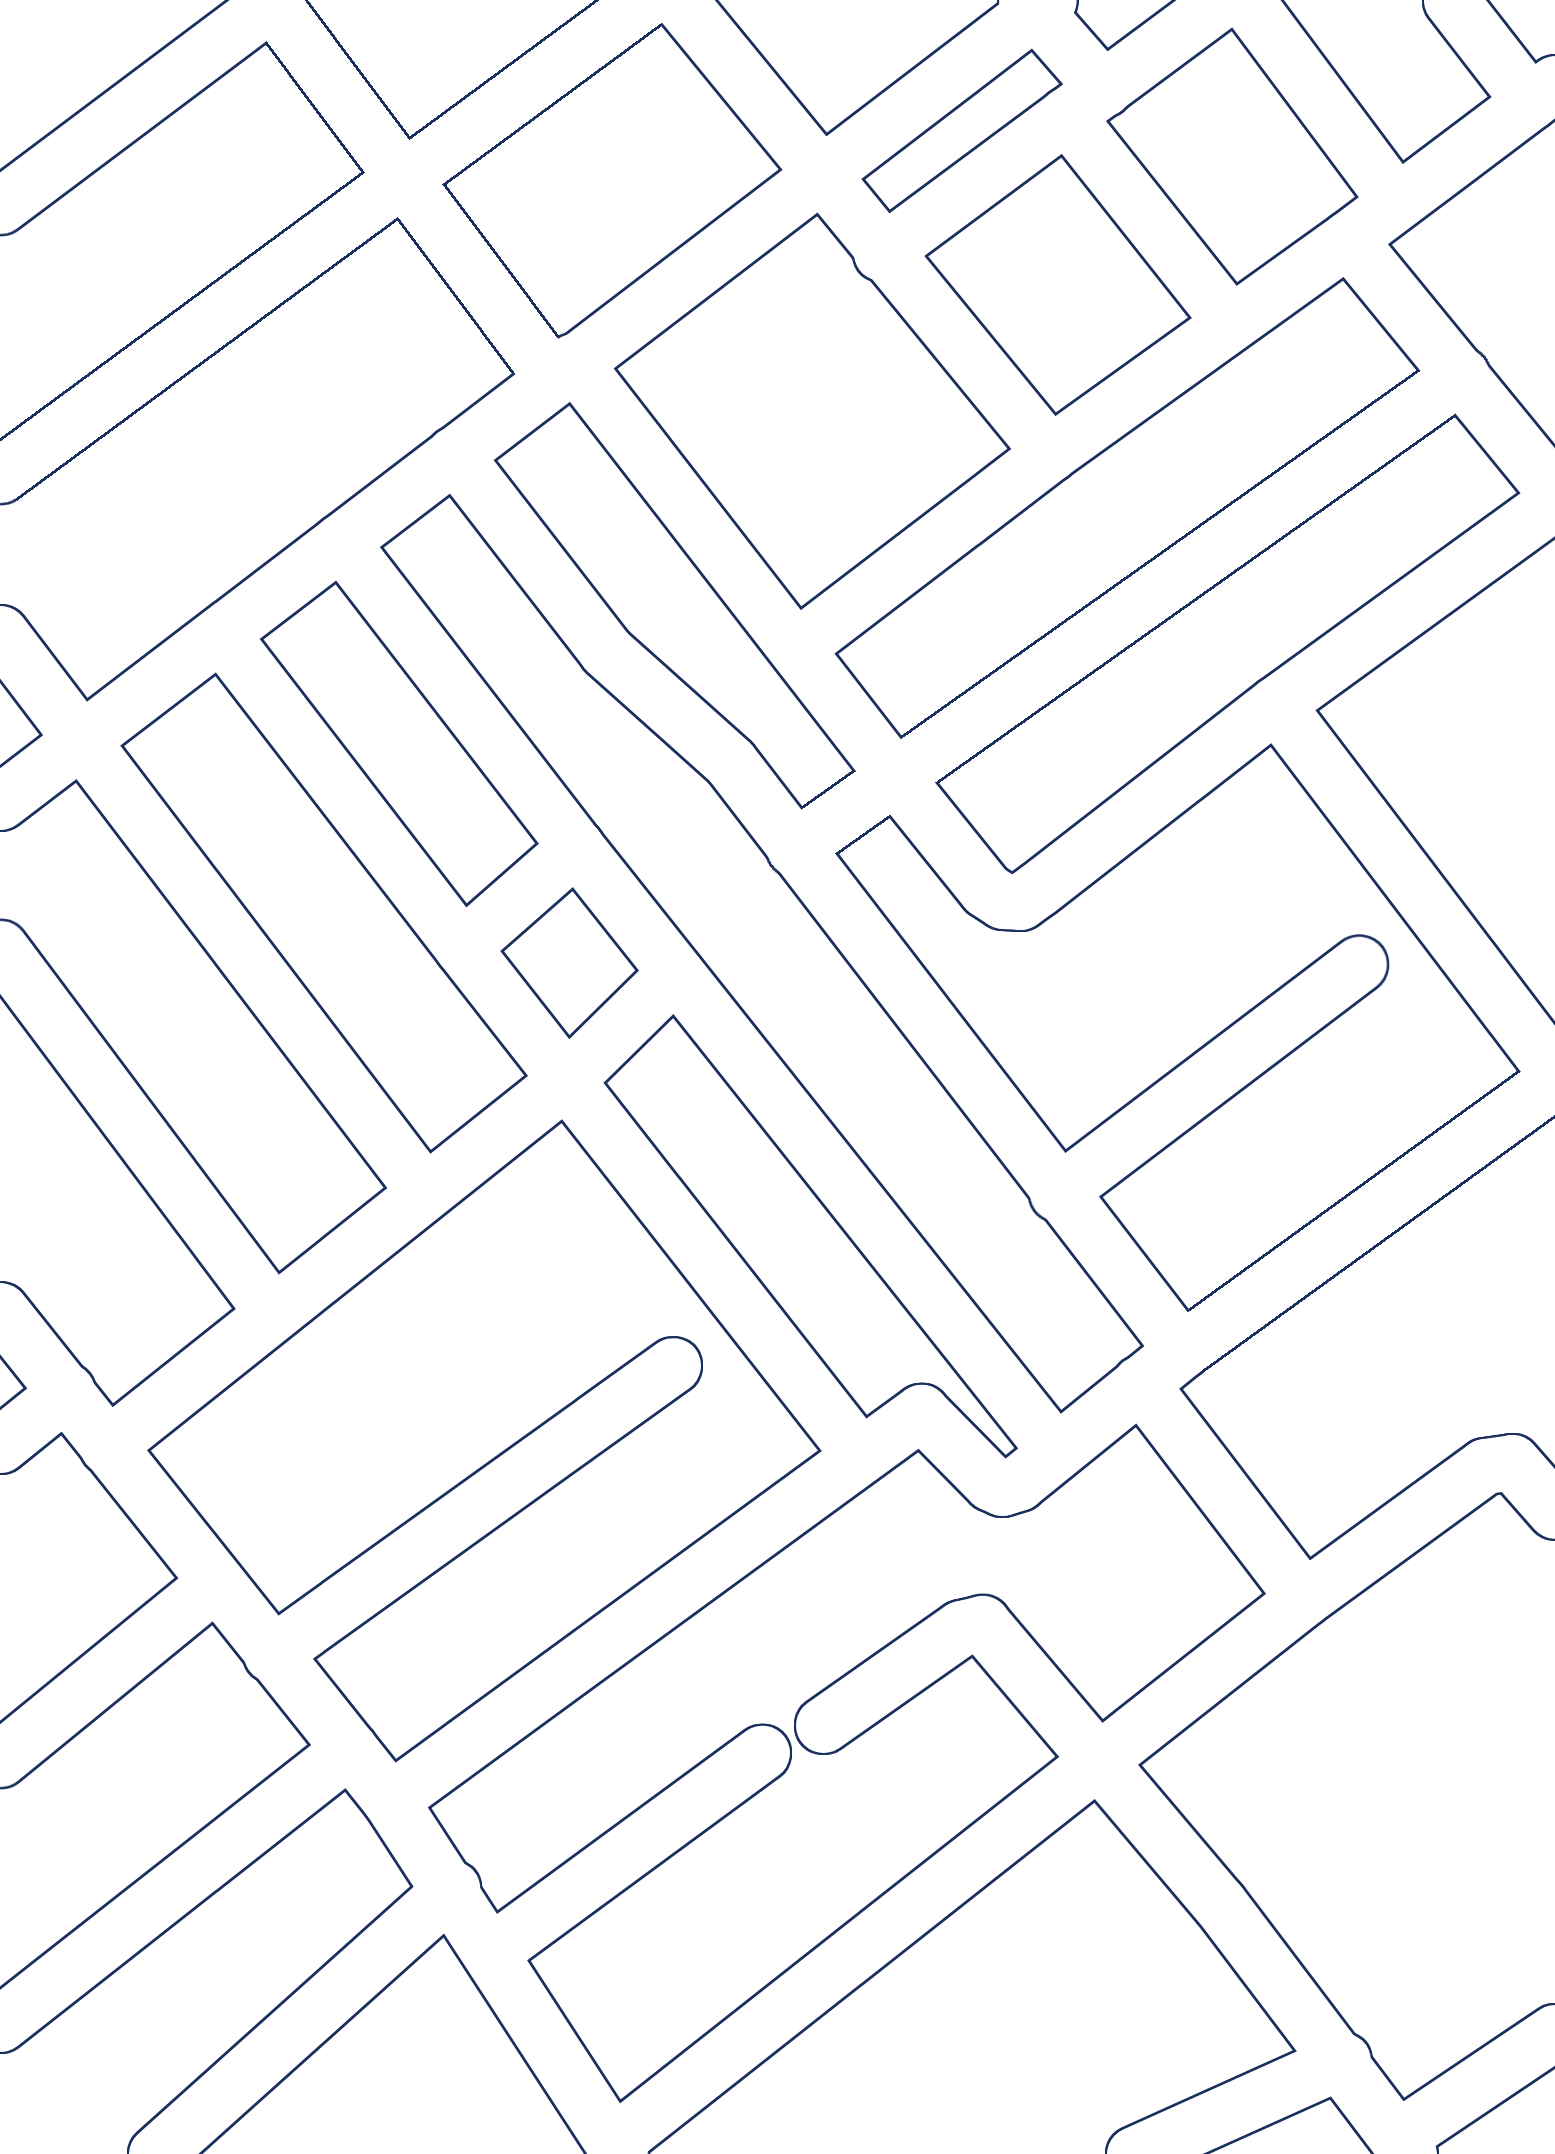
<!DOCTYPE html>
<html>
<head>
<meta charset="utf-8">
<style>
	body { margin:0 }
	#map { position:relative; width:1555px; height:2154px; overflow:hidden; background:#fff; font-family:Sriracha,sans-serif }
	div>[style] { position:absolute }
	.roads { filter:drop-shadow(2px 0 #1b2f5e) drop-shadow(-2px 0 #1b2f5e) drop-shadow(0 2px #1b2f5e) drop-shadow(0 -2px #1b2f5e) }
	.minor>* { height:55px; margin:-27.5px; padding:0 27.5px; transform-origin:27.5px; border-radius:27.5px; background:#fff }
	span { translate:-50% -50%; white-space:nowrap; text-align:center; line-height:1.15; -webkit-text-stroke:9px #fff; paint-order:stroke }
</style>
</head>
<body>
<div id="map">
	<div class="roads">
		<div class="minor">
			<div style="left:270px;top:0;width:469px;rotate:53.2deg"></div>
			<div style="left:679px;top:0;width:586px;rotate:50.68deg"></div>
			<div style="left:1050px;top:453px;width:367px;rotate:-35.7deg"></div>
			<div style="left:1026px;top:0;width:118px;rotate:48.8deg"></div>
			<div style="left:1246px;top:0;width:251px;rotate:53.3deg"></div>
			<div style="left:1451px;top:0;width:129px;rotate:52.2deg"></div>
			<div style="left:1555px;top:83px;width:259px;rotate:143deg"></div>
			<div style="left:1348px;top:239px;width:327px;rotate:50.7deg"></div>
			<div style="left:1066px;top:115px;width:264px;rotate:51.6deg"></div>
			<div style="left:0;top:206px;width:340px;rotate:-36.9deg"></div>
			<div style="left:881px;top:253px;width:425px;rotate:-36.6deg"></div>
			<div style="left:573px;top:361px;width:521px;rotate:52.25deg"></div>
			<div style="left:892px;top:773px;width:150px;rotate:51.2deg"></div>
			<div style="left:986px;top:890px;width:20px;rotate:33deg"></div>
			<div style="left:1003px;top:901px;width:17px;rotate:3deg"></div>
			<div style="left:1020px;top:902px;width:22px;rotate:-36deg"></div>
			<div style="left:1038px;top:889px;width:301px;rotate:-37.9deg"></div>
			<div style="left:1276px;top:704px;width:345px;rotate:-36deg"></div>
			<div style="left:454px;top:454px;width:249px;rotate:52.3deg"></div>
			<div style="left:606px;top:651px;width:166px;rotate:41.8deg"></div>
			<div style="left:730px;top:762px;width:742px;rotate:52.45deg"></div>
			<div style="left:0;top:475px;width:801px;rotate:-36.37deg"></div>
			<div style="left:0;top:633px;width:701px;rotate:52.77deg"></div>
			<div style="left:221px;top:634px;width:395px;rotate:52.4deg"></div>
			<div style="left:462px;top:947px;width:152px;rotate:-41.3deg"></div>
			<div style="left:576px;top:847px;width:386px;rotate:-127.6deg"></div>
			<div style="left:798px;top:646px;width:317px;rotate:-37.4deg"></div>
			<div style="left:1276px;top:704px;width:461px;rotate:52.8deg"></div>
			<div style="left:0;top:802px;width:1320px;rotate:-37.4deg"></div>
			<div style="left:576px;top:847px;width:772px;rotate:51.57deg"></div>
			<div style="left:794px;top:848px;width:818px;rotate:-35.34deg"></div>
			<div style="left:462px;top:947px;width:644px;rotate:51.94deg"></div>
			<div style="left:0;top:948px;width:454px;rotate:53.2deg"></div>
			<div style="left:1057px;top:1193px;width:379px;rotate:-37.2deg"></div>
			<div style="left:0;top:1310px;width:626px;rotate:51.48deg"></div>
			<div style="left:390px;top:1800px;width:422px;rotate:57deg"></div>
			<div style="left:1140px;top:1383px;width:270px;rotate:52.7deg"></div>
			<div style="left:1304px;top:1598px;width:224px;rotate:-36.1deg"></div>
			<div style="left:1485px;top:1466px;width:27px;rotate:-8deg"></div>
			<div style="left:1512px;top:1462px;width:65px;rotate:48.7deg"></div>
			<div style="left:0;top:1445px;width:86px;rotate:-38.9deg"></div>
			<div style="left:107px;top:1446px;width:587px;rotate:-38.57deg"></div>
			<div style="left:566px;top:1080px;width:153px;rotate:-44.5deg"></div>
			<div style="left:271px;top:1654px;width:495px;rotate:-35.7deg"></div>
			<div style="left:823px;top:1725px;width:169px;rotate:-35.1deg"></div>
			<div style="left:961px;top:1628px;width:22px;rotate:-13deg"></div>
			<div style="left:982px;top:1623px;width:367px;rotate:49.8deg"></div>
			<div style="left:1219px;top:1903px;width:315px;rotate:52.9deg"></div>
			<div style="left:0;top:1759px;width:278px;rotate:-39.3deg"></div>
			<div style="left:390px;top:1800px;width:658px;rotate:-36.16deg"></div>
			<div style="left:921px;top:1412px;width:100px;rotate:45.4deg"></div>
			<div style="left:991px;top:1483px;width:12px;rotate:24deg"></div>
			<div style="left:1002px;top:1488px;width:17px;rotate:-17deg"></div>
			<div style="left:1018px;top:1483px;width:211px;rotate:-39deg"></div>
			<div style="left:1182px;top:1350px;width:460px;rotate:-35.9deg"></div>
			<div style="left:492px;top:1951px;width:335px;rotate:-36.3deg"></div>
			<div style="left:0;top:2024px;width:445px;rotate:-38.2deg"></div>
			<div style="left:1397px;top:2138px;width:190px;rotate:-33.9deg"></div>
			<div style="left:613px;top:2143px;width:880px;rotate:-38.26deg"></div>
			<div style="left:156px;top:2154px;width:398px;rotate:-41.9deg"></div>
			<div style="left:1134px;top:2154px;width:229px;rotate:-24.2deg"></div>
		</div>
	</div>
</div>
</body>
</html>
